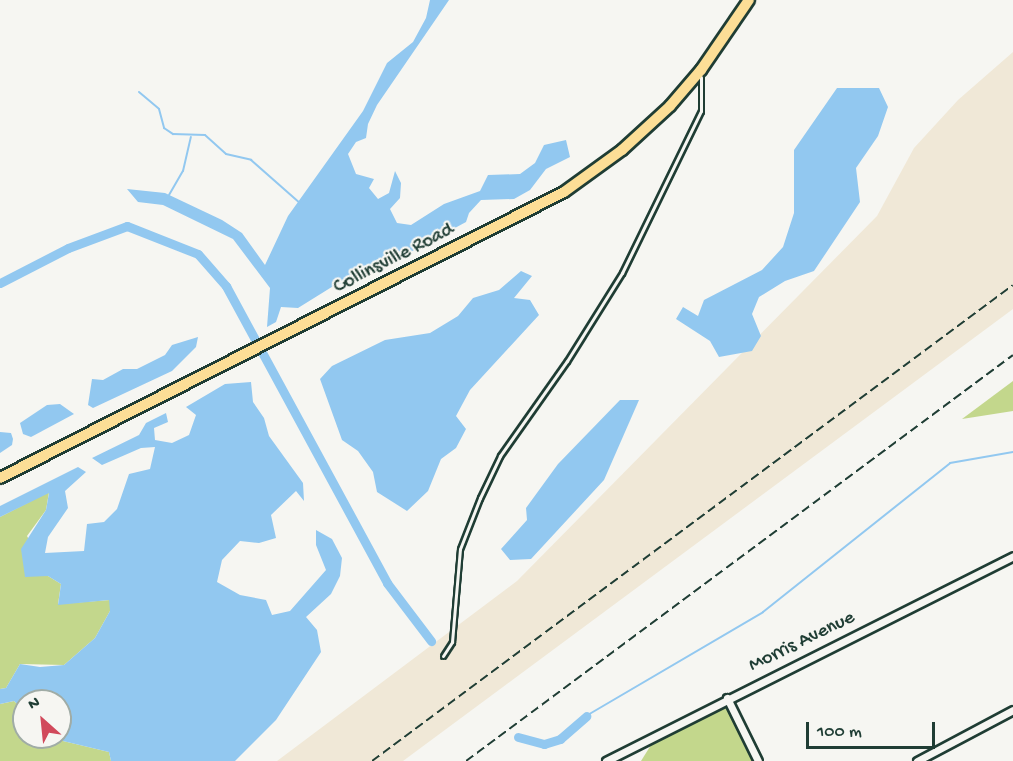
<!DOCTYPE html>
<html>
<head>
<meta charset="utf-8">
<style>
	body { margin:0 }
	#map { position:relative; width:1013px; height:761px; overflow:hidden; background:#f6f6f2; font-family:"Gochi Hand",sans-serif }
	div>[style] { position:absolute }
	.built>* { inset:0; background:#f0e8d7 }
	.green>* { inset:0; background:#c3d78c }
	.water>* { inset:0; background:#92c8f0 }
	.stream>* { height:2px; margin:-1px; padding:0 1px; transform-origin:1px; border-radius:1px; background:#92c8f0 }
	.canal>* { height:9px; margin:-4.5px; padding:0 4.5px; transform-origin:4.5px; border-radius:4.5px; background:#92c8f0 }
	.roads { filter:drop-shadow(2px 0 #1f3d34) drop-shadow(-2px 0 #1f3d34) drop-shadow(0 2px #1f3d34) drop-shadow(0 -2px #1f3d34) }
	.service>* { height:3px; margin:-1.5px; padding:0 1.5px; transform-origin:1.5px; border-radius:1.5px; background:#f6f6f2 }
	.minor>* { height:7px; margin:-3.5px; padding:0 3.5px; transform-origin:3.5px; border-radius:3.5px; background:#f6f6f2 }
	.primary>* { height:10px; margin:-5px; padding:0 5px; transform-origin:5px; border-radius:5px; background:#fcde96 }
	.rail>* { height:2px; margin-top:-1px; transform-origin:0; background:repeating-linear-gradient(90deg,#1f3d34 0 9px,transparent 0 13.5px) }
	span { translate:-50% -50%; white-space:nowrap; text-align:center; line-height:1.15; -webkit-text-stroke:4.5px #f6f6f2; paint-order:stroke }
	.street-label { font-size:20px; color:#1f3d34 }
	.north { position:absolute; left:12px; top:689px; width:60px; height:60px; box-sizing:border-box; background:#f6f6f2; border:2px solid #a0aca6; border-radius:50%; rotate:333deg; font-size:16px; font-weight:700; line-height:24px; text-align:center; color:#1f3d34 }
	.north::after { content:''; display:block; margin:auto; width:21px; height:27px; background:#d1495b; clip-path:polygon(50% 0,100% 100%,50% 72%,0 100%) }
	.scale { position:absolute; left:806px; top:722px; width:129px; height:27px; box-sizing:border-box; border:3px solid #1f3d34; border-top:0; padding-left:8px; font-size:18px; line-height:21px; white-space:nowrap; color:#1f3d34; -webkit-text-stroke:4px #f6f6f2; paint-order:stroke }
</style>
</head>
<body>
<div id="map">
	<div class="built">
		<div style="clip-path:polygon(1013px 52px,1013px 309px,403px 761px,277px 761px,517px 581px,877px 216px,914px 148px,958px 100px)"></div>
	</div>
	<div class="green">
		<div style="clip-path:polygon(1013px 381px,1013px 411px,962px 419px)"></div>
		<div style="clip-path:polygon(49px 492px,46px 510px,27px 536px,48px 576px,61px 584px,58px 604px,110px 600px,110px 611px,95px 638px,64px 665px,20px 664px,6px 688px,0 689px,0 517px)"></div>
		<div style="clip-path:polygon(725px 699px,752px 761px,641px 761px,656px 737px)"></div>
		<div style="clip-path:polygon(14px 701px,24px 710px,24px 737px,60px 737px,60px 730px,63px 741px,109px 752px,111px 761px,0 761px,0 704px)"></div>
	</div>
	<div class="water">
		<div style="clip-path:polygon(430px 0,449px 0,377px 105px,368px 124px,366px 138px,356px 142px,348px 154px,356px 174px,374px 179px,369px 188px,378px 199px,389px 193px,395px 171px,401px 183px,400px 198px,390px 209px,397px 223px,411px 225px,444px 204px,480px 191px,488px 175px,520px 174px,535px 163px,544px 145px,566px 140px,570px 157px,546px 169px,530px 190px,514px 199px,481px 200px,469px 213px,466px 222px,361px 279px,335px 285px,298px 308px,281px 307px,276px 322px,267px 327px,270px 288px,233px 239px,163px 205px,138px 202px,127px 189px,165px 193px,222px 220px,242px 233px,265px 265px,288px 216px,363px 111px,387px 63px,413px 42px,426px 18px)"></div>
		<div style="clip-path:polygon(837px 88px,879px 88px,888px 107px,878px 136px,856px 168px,860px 202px,814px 271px,785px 281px,759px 297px,752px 314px,761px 336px,752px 351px,719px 357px,710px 341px,676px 319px,683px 307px,698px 316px,704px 300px,762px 270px,783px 247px,794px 213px,794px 150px)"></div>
		<div style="clip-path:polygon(521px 271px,532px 276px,514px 298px,530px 300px,539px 315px,470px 390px,456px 416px,466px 429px,456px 448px,441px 459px,428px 491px,407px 511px,377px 492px,373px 472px,358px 451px,342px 440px,320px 379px,332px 366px,385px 340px,430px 333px,458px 316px,473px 298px,499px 290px)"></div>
		<div style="clip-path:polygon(198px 337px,196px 347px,172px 371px,93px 408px,88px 405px,92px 379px,103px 380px,123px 369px,137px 369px,165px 355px,172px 345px)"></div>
		<div style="clip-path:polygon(251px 382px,253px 402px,264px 418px,269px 436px,303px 483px,304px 501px,296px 491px,271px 515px,276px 538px,259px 543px,240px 541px,222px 560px,217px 582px,240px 595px,266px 600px,272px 615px,290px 611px,326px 570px,316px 545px,316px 530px,332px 539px,342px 558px,340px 576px,331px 594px,306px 617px,317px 630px,321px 652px,276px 720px,235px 761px,111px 761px,109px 752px,63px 741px,60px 701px,24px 701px,24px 710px,14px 701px,0 704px,0 689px,6px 688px,20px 664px,40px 667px,64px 665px,95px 638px,110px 611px,109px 600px,58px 605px,61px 584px,48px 576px,25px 577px,21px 549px,46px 510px,49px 493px,0 517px,0 506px,78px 467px,86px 472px,65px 491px,68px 508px,48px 537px,45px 553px,84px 551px,87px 524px,104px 522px,117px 509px,129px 474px,150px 469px,155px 447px,141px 448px,102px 465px,92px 458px,139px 435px,146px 423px,166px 413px,168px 422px,154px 428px,155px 440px,172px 443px,189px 435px,196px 415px,186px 407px,225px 384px)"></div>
		<div style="clip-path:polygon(620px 400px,639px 400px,604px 480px,531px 559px,510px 560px,501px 549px,527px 520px,526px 508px,558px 464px)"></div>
		<div style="clip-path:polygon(60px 404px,74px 414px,31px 437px,23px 434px,20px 423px,47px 405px)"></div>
		<div style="clip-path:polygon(0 432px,11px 433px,13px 439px,12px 445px,0 453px)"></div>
	</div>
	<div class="stream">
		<div style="left:139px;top:92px;width:26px;rotate:40deg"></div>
		<div style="left:159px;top:109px;width:20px;rotate:75deg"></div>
		<div style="left:164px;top:128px;width:11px;rotate:34deg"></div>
		<div style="left:173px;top:134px;width:32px;rotate:2deg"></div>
		<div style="left:205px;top:135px;width:28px;rotate:42deg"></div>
		<div style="left:226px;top:154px;width:26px;rotate:13deg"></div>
		<div style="left:251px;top:160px;width:65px;rotate:41.3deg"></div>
		<div style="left:169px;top:195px;width:28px;rotate:-60deg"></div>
		<div style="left:183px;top:171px;width:35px;rotate:-77deg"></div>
		<div style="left:586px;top:716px;width:205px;rotate:-30.4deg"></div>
		<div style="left:763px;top:612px;width:239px;rotate:-38.5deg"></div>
		<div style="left:950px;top:463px;width:64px;rotate:-9.9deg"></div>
	</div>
	<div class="canal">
		<div style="left:0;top:283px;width:76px;rotate:-27.2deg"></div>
		<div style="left:68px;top:248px;width:63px;rotate:-20.4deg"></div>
		<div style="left:127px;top:226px;width:76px;rotate:21.5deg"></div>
		<div style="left:198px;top:254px;width:43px;rotate:48.8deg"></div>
		<div style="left:226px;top:286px;width:338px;rotate:61.5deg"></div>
		<div style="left:387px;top:583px;width:73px;rotate:52.8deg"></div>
		<div style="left:518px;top:737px;width:27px;rotate:15deg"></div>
		<div style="left:544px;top:744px;width:17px;rotate:-17deg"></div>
		<div style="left:560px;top:739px;width:35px;rotate:-41deg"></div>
	</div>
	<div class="roads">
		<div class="service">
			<div style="left:443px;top:656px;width:17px;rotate:-57deg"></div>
			<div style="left:452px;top:642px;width:93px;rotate:-85.1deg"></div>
			<div style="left:460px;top:549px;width:55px;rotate:-68.6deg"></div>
			<div style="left:480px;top:498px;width:47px;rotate:-64.5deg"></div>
			<div style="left:500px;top:456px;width:116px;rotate:-54.8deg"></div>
			<div style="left:567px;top:361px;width:104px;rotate:-58deg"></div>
			<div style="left:622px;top:273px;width:180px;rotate:-64deg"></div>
			<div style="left:701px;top:111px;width:34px;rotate:-90deg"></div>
		</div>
		<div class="minor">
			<div style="left:727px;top:698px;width:70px;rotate:63.8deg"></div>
			<div style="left:606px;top:761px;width:456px;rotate:-26.7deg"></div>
			<div style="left:917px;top:761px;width:109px;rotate:-28deg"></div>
		</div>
		<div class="primary">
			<div style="left:0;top:478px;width:632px;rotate:-26.89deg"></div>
			<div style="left:564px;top:192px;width:72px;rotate:-35.9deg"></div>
			<div style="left:622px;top:150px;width:65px;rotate:-42.5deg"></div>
			<div style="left:670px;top:106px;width:48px;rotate:-49.3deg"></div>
			<div style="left:701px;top:70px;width:85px;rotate:-55.6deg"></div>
		</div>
	</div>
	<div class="rail">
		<div style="left:372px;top:761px;width:798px;rotate:-36.6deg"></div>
		<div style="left:466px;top:761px;width:681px;rotate:-36.58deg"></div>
	</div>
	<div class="street-label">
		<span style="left:394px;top:259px;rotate:-27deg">Collinsville Road</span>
		<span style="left:802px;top:642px;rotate:-26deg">Morris Avenue</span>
	</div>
	<div class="north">N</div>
	<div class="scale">100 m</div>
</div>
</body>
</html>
